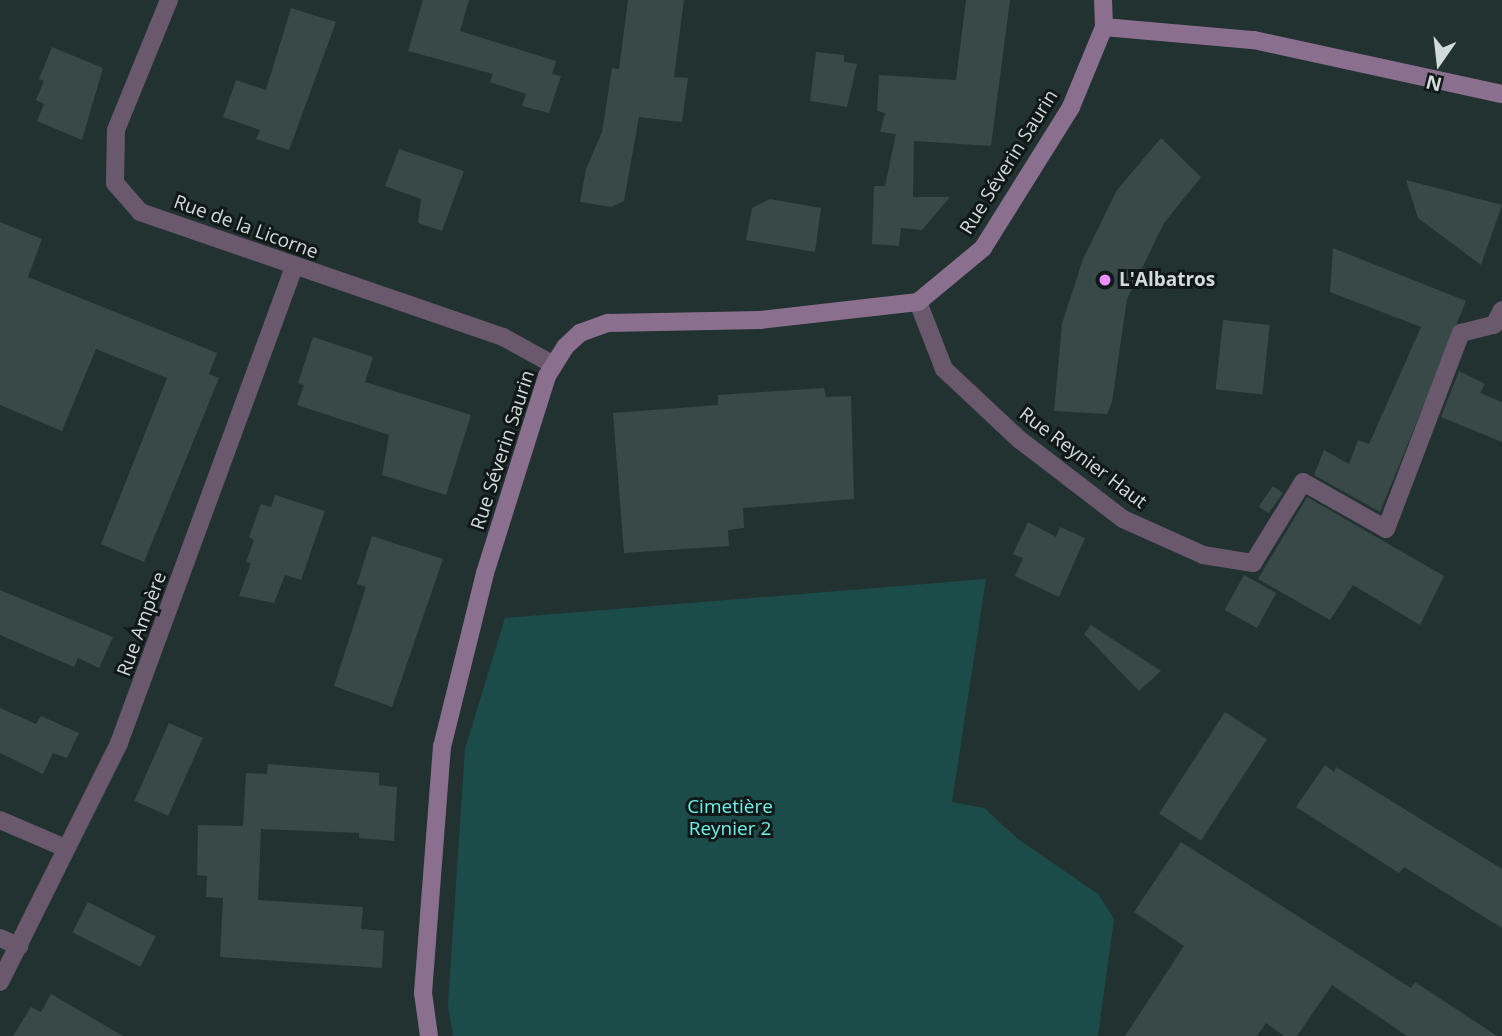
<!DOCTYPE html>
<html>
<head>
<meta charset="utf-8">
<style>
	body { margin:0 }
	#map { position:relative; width:1502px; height:1036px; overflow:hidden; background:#223231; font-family:"Open Sans",sans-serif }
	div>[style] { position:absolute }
	.green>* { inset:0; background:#1c4c49 }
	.building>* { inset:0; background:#384948; transform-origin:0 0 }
	.street>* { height:18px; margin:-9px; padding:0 9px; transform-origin:9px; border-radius:9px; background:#6a586d }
	.secondary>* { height:18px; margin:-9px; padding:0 9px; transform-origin:9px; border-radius:9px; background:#8b6f8f }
	.dots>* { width:19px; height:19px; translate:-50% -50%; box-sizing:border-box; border:4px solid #111818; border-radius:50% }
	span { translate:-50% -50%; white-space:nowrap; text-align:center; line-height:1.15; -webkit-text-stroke:6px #111818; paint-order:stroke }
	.street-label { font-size:19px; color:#d1dbd9 }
	.poi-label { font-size:19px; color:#d1dbd9; font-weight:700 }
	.left { translate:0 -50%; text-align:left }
	.park-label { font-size:19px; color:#6ff0e7 }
	.north { position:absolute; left:1404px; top:28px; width:70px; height:70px; -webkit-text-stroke:5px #111818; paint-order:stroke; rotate:194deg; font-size:19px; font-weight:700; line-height:28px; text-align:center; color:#d1dbd9 }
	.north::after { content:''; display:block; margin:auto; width:24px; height:32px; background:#d1dbd9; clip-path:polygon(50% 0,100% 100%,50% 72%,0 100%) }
</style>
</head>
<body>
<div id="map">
	<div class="green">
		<div style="clip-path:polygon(986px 579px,952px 802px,984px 808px,1018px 839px,1098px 894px,1114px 919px,1098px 1036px,453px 1036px,448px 1005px,465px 749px,505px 618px)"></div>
	</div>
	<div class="building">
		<div style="clip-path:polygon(423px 0,469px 0,460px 31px,556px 61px,552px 74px,561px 76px,549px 113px,522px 106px,526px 94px,490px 82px,493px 74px,408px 51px)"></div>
		<div style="clip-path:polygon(628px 0,684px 0,674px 77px,688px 78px,682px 122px,639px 117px,624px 201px,611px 207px,580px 202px,586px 169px,602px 132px,612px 68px,619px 69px)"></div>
		<div style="clip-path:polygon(966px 0,1010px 0,991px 146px,914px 141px,913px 197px,950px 197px,922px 230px,901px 228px,899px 246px,872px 244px,874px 186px,885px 186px,896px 134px,880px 132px,885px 113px,877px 111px,879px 75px,956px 80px)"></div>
		<div style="clip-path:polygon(291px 8px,336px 22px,289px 150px,256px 139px,260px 130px,223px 117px,236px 80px,266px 90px)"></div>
		<div style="clip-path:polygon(52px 47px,103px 68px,82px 140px,37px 121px,44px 104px,36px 100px,44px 81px,39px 79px)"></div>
		<div style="clip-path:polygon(816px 52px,844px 55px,844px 62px,857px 64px,847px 107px,810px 101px)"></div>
		<div style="clip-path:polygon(1161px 138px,1201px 177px,1164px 223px,1127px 299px,1112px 402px,1107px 414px,1054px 411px,1062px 324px,1083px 259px,1117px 190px)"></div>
		<div style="clip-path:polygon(399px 149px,464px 171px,442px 231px,418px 223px,421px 199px,385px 186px)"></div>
		<div style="clip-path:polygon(1406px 180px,1502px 205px,1481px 265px,1418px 218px)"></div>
		<div style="clip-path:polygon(770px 199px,821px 208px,815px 252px,746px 240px,752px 208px)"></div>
		<div style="clip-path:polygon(0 222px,42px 239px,28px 277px,217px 353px,209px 374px,219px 378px,144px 562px,101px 544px,167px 378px,96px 349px,62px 431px,0 405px)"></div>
		<div style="clip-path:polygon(1333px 248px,1466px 301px,1380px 512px,1314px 475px,1324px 450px,1349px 464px,1358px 440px,1369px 444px,1421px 327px,1330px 292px)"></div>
		<div style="left:1223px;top:320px;width:47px;height:70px;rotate:6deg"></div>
		<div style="clip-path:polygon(313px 337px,373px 357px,365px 382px,471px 415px,446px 495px,382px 475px,389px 435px,297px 405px,304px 385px,298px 383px)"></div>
		<div style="clip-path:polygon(1459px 371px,1485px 384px,1480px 393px,1502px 402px,1502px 442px,1441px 417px)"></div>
		<div style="clip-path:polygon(824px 388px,826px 397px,851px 396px,854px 499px,743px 508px,744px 528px,728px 530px,729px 546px,624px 553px,613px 413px,718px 405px,718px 395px)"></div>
		<div style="left:1273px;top:486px;width:12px;height:25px;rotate:35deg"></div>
		<div style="clip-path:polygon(275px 495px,325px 511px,301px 580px,285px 575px,274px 603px,239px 596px,251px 563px,246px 562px,254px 540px,249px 537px,261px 504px,271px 507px)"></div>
		<div style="clip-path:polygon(1307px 497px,1444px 576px,1420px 625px,1353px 585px,1330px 620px,1258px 579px)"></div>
		<div style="clip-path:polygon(1028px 522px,1056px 537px,1060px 527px,1085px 538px,1059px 597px,1015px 576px,1023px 558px,1013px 554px)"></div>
		<div style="clip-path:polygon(372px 536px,443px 559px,392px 707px,334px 686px,366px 587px,357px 584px)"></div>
		<div style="left:1244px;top:575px;width:37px;height:40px;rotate:29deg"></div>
		<div style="clip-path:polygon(0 590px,113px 637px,99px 668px,78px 658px,74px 667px,0 635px)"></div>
		<div style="clip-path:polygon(1091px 625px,1161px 671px,1139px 691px,1084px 634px)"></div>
		<div style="clip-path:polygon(0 708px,36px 724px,41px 716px,79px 733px,67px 758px,53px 753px,43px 774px,0 753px)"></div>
		<div style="left:1225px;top:712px;width:50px;height:121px;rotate:33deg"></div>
		<div style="left:169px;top:723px;width:37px;height:85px;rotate:24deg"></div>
		<div style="clip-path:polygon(268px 764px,379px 773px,379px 785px,397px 787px,394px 841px,359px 838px,359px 833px,261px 829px,258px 900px,363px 907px,361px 929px,384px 931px,382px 968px,220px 957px,223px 898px,206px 897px,207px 876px,197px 875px,198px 825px,243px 826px,246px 773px,267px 774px)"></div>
		<div style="clip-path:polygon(1325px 765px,1334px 772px,1336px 767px,1502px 869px,1502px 928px,1404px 867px,1399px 873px,1296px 807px)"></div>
		<div style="clip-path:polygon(1181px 842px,1411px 988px,1415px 982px,1497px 1036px,1407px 1036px,1332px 985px,1297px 1036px,1284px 1036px,1266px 1023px,1257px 1036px,1125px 1036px,1184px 946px,1134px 912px)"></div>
		<div style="left:88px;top:902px;width:76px;height:34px;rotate:27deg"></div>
		<div style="clip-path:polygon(51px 994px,123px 1036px,13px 1036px,31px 1007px,41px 1012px)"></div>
	</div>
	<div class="street">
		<div style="left:169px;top:0;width:140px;rotate:112.2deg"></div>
		<div style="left:116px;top:130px;width:53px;rotate:91.1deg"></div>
		<div style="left:115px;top:183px;width:38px;rotate:49deg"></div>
		<div style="left:140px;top:212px;width:384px;rotate:19deg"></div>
		<div style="left:503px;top:337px;width:58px;rotate:28.8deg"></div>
		<div style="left:918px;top:302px;width:72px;rotate:68.8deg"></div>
		<div style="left:944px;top:369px;width:104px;rotate:43.1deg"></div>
		<div style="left:1020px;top:440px;width:130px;rotate:37.5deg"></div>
		<div style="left:1123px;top:519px;width:88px;rotate:24.2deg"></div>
		<div style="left:1203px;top:555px;width:51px;rotate:9.1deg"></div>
		<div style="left:1253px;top:563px;width:95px;rotate:-58.3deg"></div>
		<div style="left:1303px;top:482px;width:95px;rotate:29.5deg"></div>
		<div style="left:1386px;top:529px;width:210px;rotate:-69.1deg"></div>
		<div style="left:1461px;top:333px;width:34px;rotate:-14deg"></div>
		<div style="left:1494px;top:325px;width:17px;rotate:-62deg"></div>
		<div style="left:0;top:820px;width:71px;rotate:23.3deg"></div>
		<div style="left:0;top:938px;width:21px;rotate:23deg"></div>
		<div style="left:0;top:982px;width:267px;rotate:-63.5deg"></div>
		<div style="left:119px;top:743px;width:507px;rotate:-69.81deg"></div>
	</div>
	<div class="secondary">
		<div style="left:1104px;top:27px;width:151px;rotate:5deg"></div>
		<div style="left:1254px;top:40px;width:254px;rotate:12.3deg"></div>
		<div style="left:429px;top:1036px;width:43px;rotate:-97.9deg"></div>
		<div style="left:423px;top:993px;width:247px;rotate:-85.6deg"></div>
		<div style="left:442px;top:747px;width:179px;rotate:-76.1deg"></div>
		<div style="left:485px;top:573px;width:207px;rotate:-72.5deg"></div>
		<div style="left:547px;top:376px;width:34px;rotate:-58deg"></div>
		<div style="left:565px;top:347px;width:21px;rotate:-43deg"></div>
		<div style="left:580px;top:333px;width:30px;rotate:-20deg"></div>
		<div style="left:608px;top:323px;width:152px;rotate:-1.1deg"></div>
		<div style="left:760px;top:320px;width:159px;rotate:-6.5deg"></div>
		<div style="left:918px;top:302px;width:85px;rotate:-39.7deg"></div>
		<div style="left:983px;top:248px;width:166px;rotate:-58deg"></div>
		<div style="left:1071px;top:107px;width:87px;rotate:-67.6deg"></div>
		<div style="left:1104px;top:27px;width:27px;rotate:-92deg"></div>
	</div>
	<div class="dots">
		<div style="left:1105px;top:280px;background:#eb8dfc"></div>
	</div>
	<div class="street-label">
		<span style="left:1009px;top:162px;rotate:-58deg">Rue Séverin Saurin</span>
		<span style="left:246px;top:227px;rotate:20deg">Rue de la Licorne</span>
		<span style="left:503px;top:450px;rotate:-72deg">Rue Séverin Saurin</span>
		<span style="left:1083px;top:458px;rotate:37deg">Rue Reynier Haut</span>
		<span style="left:142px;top:624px;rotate:-70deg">Rue Ampère</span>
	</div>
	<div class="poi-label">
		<span class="left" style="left:1119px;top:280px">L'Albatros</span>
	</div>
	<div class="park-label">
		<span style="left:730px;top:818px">Cimetière<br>Reynier 2</span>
	</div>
	<div class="north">N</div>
</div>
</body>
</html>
